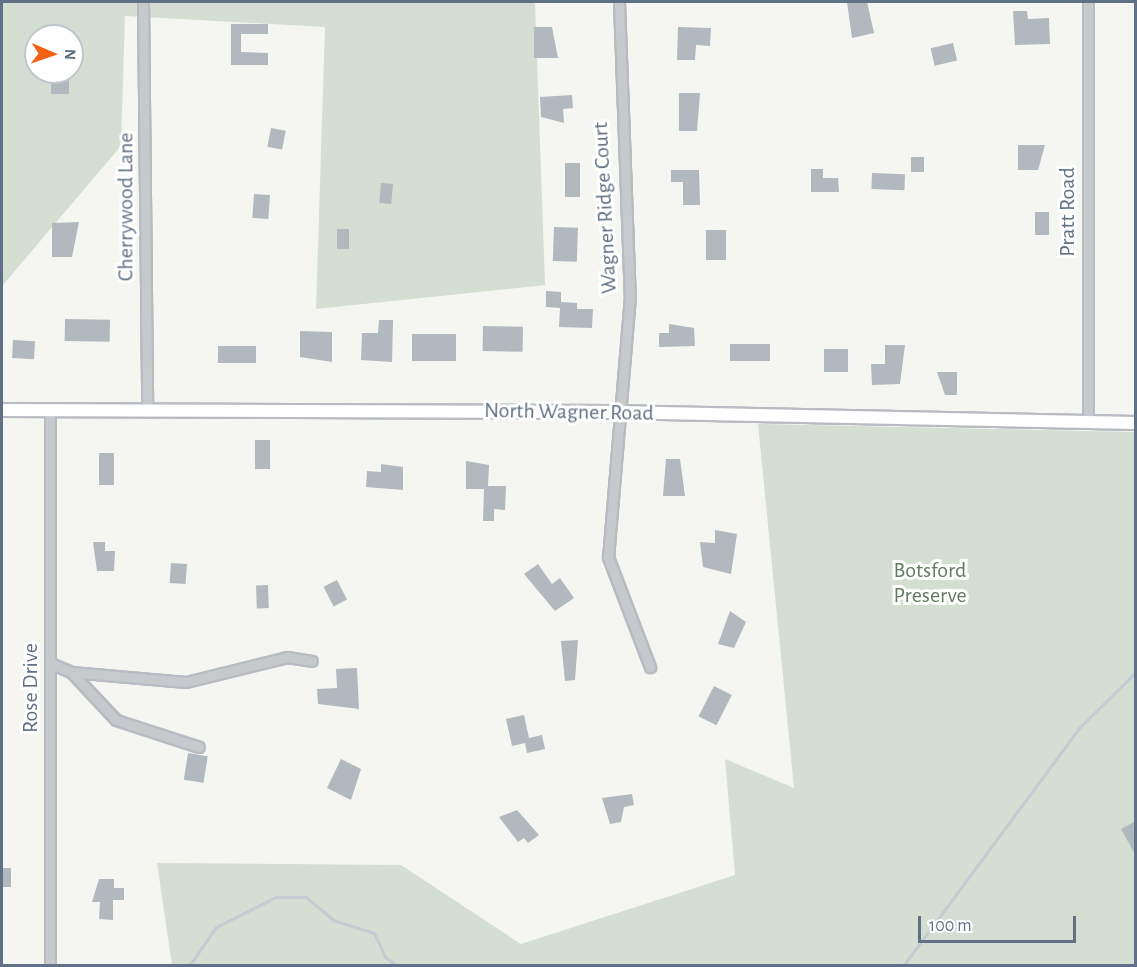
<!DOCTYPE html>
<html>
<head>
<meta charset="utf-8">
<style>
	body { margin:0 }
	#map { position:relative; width:1137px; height:967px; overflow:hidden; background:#f5f6f1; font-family:"Alegreya Sans",sans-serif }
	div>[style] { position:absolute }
	.green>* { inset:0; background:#d5ded2 }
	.stream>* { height:3px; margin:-1.5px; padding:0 1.5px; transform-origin:1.5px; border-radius:1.5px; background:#c2ccd2 }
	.building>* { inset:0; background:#b1b8be; transform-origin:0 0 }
	.roads { filter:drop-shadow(2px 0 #b8bcc2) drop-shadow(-2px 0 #b8bcc2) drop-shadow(0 2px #b8bcc2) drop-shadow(0 -2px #b8bcc2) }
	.street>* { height:9px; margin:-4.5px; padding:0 4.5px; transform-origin:4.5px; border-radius:4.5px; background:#c7cacd }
	.secondary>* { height:12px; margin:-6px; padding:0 6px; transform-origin:6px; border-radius:6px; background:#fff }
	span { translate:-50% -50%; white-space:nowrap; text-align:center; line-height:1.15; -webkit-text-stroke:6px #fff; paint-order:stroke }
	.street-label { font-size:22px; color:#617185 }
	.park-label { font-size:22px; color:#637c61 }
	.frame { position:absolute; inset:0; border:3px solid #617185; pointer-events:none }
	.north { position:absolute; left:24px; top:24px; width:60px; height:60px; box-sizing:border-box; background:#fff; border:2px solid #c0c6ce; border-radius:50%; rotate:92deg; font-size:16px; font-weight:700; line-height:24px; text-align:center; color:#617185 }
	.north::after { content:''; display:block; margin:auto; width:21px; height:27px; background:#f46113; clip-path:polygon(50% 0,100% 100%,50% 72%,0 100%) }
	.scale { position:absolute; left:918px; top:916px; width:158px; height:27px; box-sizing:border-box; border:3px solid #617185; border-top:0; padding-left:8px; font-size:18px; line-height:21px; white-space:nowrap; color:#617185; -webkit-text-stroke:4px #fff; paint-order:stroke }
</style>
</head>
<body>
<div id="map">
	<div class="green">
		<div style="clip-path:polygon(evenodd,2px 2px,535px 2px,545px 285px,316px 309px,325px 27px,125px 16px,121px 146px,2px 286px,2px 2px,36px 36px,72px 36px,72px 72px,36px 72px,36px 36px)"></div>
		<div style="clip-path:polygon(758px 424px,1135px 432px,1135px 965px,172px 965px,157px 863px,401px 865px,521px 944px,735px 875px,725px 759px,794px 788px)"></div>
	</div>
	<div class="stream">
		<div style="left:189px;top:966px;width:47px;rotate:-55.3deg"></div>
		<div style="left:216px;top:927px;width:67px;rotate:-26.6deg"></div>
		<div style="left:276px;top:897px;width:30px"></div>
		<div style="left:306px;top:897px;width:35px;rotate:40deg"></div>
		<div style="left:333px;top:920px;width:43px;rotate:17.6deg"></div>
		<div style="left:374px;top:933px;width:26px;rotate:65deg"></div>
		<div style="left:385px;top:957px;width:16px;rotate:35deg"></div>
		<div style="left:903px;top:966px;width:296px;rotate:-53.5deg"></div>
		<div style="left:1079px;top:728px;width:80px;rotate:-44.5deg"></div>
	</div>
	<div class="building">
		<div style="clip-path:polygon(847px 2px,867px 2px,874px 33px,852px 38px)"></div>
		<div style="clip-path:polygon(1013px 11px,1027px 11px,1028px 19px,1049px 18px,1050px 44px,1015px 45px)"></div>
		<div style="clip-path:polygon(231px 24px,268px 24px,268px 34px,241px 34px,241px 52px,268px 53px,268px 65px,231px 65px)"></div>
		<div style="clip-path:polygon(534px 27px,552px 27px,558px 58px,534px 58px)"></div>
		<div style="clip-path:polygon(678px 27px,711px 28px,710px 46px,696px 45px,695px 60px,677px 60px)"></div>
		<div style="left:953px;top:43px;width:18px;height:23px;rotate:77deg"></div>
		<div style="left:51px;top:72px;width:18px;height:22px"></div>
		<div style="clip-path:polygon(679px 93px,700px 93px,697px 131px,679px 131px)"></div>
		<div style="clip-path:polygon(572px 95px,573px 108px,563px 109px,564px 123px,541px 117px,540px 97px)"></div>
		<div style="left:271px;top:128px;width:15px;height:19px;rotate:11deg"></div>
		<div style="clip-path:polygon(1018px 145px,1045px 145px,1038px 170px,1018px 170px)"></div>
		<div style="left:911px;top:157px;width:13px;height:15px"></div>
		<div style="left:565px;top:163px;width:15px;height:34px"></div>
		<div style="clip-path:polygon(811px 169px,823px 169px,823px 178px,838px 178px,839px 192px,811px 192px)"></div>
		<div style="clip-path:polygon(671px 170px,699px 170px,700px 205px,683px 205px,683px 182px,671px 182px)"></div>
		<div style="left:872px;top:173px;width:33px;height:16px;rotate:2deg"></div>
		<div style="left:381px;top:183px;width:12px;height:20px;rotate:5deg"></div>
		<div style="left:254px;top:194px;width:16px;height:24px;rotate:4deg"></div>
		<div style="left:1035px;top:212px;width:14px;height:23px"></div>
		<div style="clip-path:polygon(79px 222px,72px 257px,52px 257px,52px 223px)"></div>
		<div style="left:554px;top:227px;width:24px;height:34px;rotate:2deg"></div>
		<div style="left:337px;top:229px;width:12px;height:20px"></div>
		<div style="left:706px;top:230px;width:20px;height:30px"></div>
		<div style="clip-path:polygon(546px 291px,561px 292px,561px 302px,577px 303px,577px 309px,593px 309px,592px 328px,559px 327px,560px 308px,546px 307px)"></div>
		<div style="left:65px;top:319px;width:45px;height:22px;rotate:1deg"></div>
		<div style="clip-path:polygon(379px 320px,393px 320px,392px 362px,361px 360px,362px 333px,378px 333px)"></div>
		<div style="clip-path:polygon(669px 324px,694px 328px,695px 346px,659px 347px,659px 333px,669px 333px)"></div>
		<div style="left:483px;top:326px;width:40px;height:25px;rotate:1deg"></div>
		<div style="clip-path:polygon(300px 331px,332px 332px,332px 362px,300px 357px)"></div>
		<div style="left:412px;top:334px;width:44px;height:27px"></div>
		<div style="left:13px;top:340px;width:22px;height:18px;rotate:3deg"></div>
		<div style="left:730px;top:344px;width:40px;height:17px"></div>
		<div style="clip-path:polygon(885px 345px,905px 345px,900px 384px,872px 385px,871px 364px,885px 364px)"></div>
		<div style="left:218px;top:346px;width:38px;height:17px"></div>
		<div style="left:824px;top:349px;width:24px;height:23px"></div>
		<div style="clip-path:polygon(937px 372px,957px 372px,957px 395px,945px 395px)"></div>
		<div style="left:255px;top:440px;width:15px;height:29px"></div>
		<div style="left:99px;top:453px;width:15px;height:32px"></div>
		<div style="clip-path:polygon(666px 459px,680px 459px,685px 496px,663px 496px)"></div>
		<div style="clip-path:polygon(466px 461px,489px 465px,488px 486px,506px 486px,505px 510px,494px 509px,494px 521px,483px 521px,484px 489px,466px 489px)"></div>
		<div style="clip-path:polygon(381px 464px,403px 467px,403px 490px,366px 487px,367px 471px,381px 472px)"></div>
		<div style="clip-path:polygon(715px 530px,737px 534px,731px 574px,703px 567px,700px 542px,715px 543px)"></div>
		<div style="clip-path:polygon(93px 542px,105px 542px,105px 551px,115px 551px,114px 571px,97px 571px)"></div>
		<div style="left:171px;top:563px;width:16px;height:20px;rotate:4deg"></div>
		<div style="clip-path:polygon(538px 564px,552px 584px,560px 578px,574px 598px,555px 611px,524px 574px)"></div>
		<div style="left:337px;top:580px;width:22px;height:15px;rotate:63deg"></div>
		<div style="left:268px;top:585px;width:23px;height:12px;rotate:88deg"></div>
		<div style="clip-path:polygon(730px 611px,746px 622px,734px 648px,718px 644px)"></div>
		<div style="clip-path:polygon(578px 640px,575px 680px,565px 681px,561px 641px)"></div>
		<div style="clip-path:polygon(357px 668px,359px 709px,318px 704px,317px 689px,337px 688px,336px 669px)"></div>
		<div style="left:714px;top:686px;width:20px;height:34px;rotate:27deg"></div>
		<div style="clip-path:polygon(524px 715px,529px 738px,542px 735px,545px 749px,527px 753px,525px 743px,512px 746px,506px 719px)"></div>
		<div style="left:188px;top:753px;width:20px;height:27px;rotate:9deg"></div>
		<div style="clip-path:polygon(341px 759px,361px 769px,351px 800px,327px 788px)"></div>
		<div style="clip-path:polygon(632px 794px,634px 805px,624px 807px,621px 822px,610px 824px,602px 798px)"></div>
		<div style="clip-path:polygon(517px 810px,539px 835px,528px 843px,524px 838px,518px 842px,499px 817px)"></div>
		<div style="clip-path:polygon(1136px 821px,1136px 856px,1121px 829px)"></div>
		<div style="left:2px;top:868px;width:9px;height:19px"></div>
		<div style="clip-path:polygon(99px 879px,114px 879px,114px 888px,124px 888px,124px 900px,113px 900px,113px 920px,99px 919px,100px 902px,92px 902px)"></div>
	</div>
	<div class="roads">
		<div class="street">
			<div style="left:143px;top:2px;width:410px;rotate:89.4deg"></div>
			<div style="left:619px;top:2px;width:294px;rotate:87.9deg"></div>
			<div style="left:630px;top:296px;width:262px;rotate:94.8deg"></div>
			<div style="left:608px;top:557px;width:118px;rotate:69.1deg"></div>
			<div style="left:1088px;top:2px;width:421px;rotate:90deg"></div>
			<div style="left:50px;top:411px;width:555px;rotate:90deg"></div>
			<div style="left:50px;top:663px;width:23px;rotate:23deg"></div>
			<div style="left:71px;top:672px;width:66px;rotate:46.8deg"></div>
			<div style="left:116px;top:720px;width:87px;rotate:18deg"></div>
			<div style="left:71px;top:672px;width:115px;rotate:5deg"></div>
			<div style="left:186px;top:682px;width:104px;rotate:-13.9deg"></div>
			<div style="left:287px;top:657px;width:25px;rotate:9deg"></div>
		</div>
		<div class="secondary">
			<div style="left:2px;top:410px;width:611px;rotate:0.19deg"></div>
			<div style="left:613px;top:412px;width:523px;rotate:1.2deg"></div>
		</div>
	</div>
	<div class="street-label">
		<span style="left:126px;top:207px;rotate:-90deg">Cherrywood Lane</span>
		<span style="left:605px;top:208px;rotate:-93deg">Wagner Ridge Court</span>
		<span style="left:1068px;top:212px;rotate:-90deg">Pratt Road</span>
		<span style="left:569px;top:412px;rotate:1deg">North Wagner Road</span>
		<span style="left:31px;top:688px;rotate:-90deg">Rose Drive</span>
	</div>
	<div class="park-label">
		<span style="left:930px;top:583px">Botsford<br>Preserve</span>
	</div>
	<div class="frame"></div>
	<div class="north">N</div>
	<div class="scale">100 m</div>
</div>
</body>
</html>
